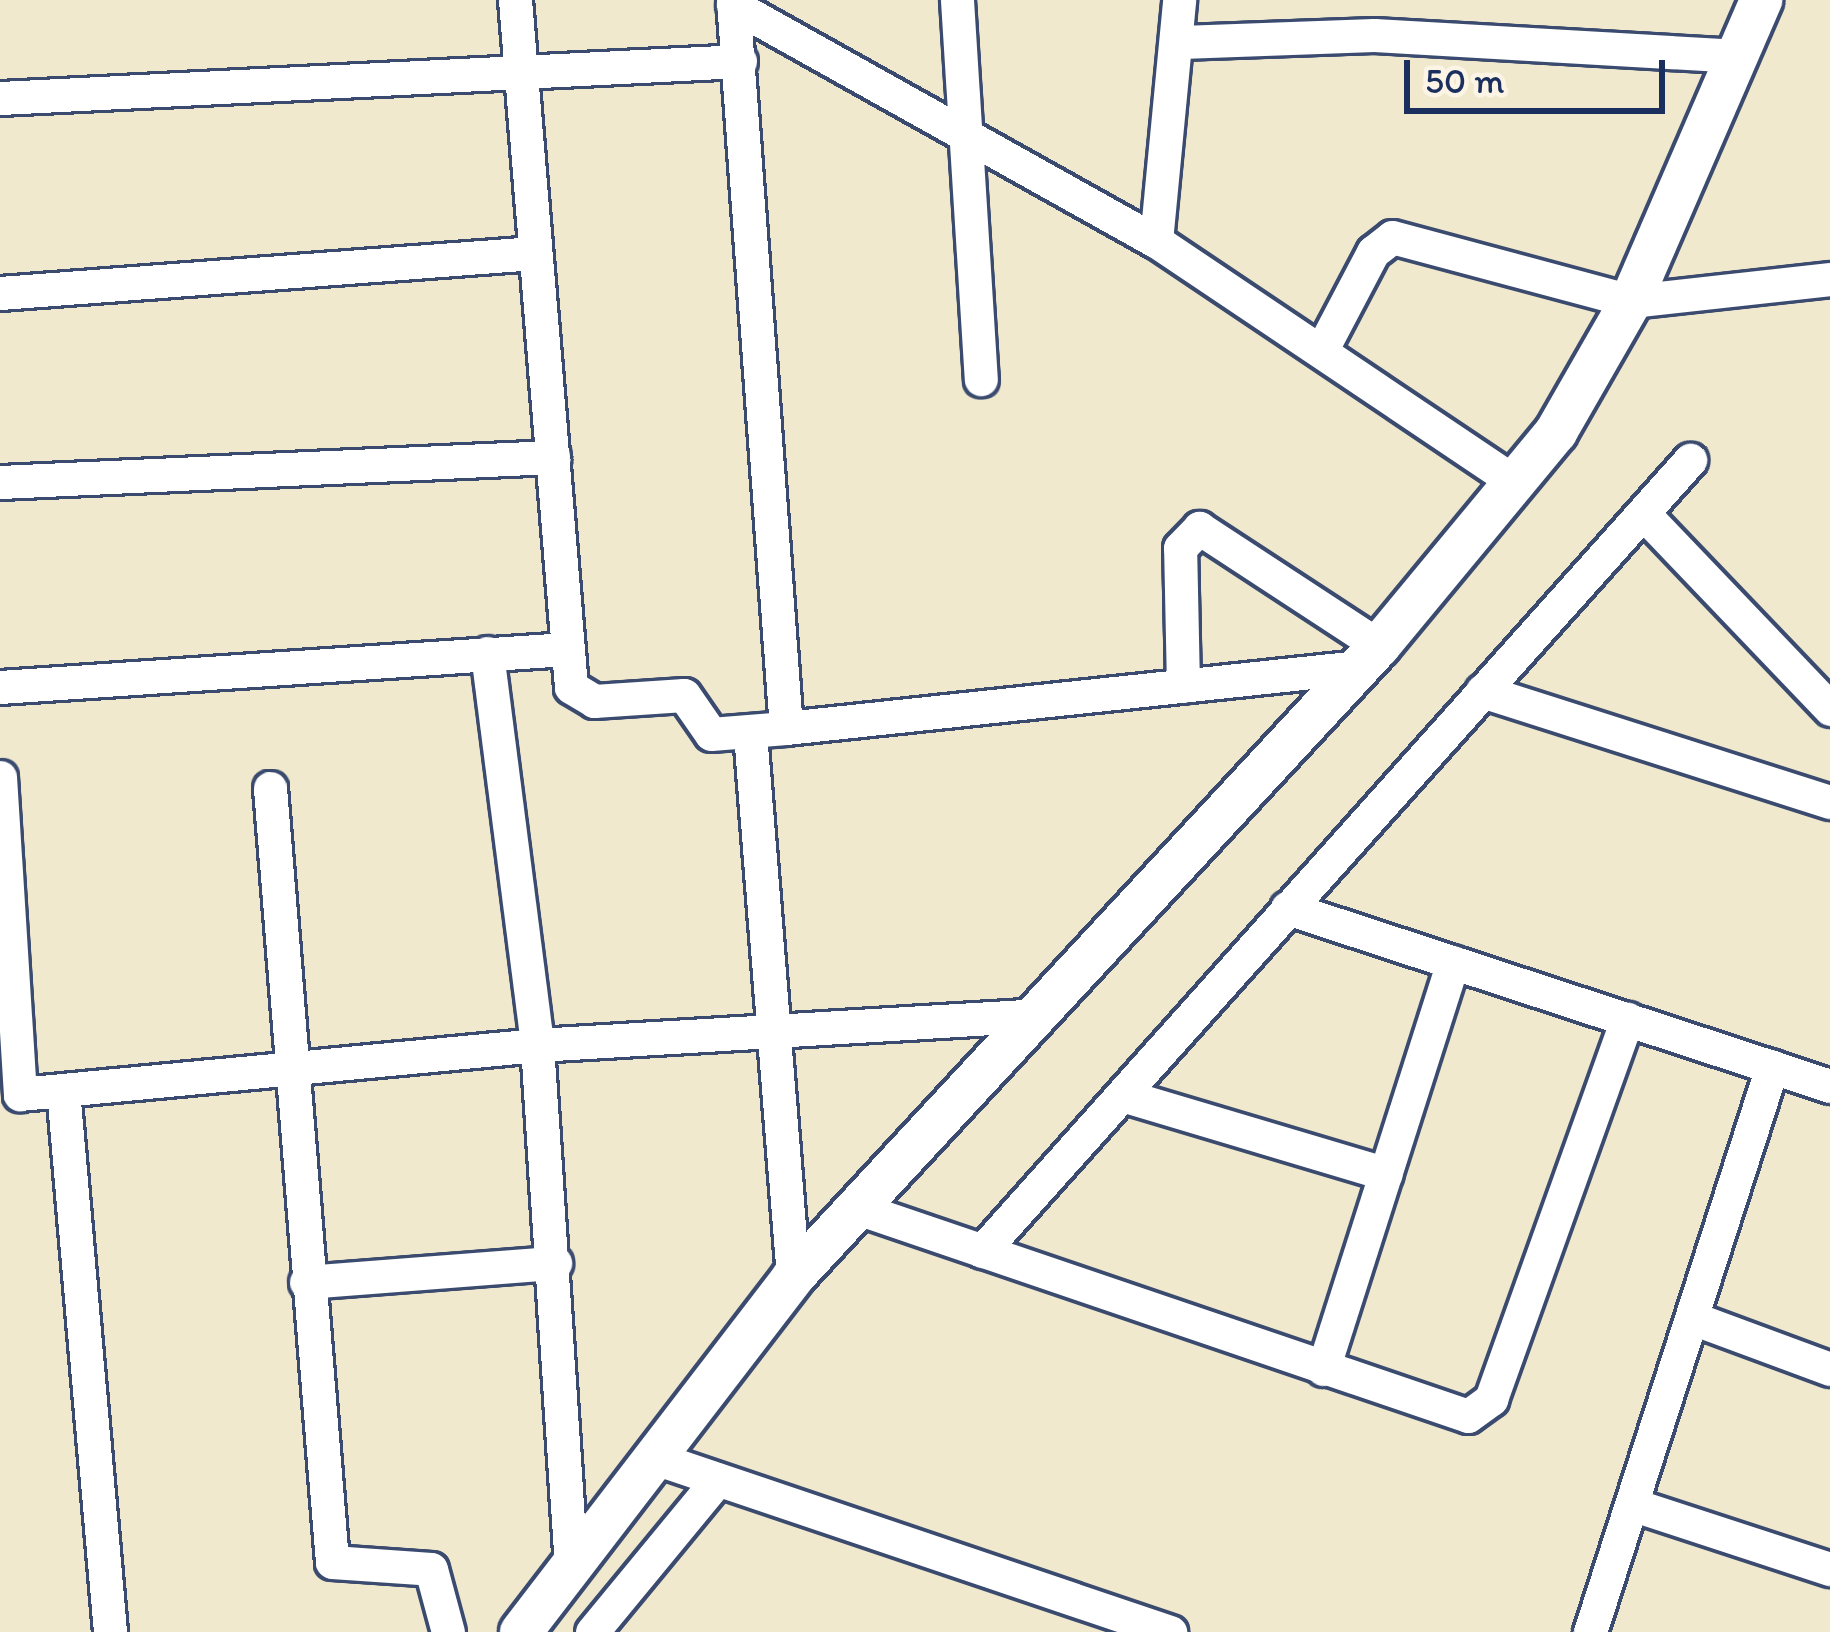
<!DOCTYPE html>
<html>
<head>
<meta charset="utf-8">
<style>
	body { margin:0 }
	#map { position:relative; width:1830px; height:1632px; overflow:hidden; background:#f0e9ce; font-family:Itim,sans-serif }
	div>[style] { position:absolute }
	.roads { filter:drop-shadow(3px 0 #3b4b6f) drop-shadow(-3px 0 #3b4b6f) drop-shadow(0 3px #3b4b6f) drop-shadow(0 -3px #3b4b6f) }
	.minor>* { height:33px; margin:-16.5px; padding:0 16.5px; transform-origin:16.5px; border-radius:16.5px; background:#fff }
	.tertiary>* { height:42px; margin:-21px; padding:0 21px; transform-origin:21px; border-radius:21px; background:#fff }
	span { translate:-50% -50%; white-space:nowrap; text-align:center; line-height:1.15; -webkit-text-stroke:9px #fcf5e5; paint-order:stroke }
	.scale { position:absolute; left:1404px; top:60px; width:261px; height:54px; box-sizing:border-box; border:6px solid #1b2f5e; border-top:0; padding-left:15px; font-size:36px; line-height:42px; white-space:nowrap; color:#1b2f5e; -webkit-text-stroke:9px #fcf5e5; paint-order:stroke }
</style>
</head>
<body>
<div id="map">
	<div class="roads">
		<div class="minor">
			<div style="left:515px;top:0;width:689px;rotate:85.34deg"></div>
			<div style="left:571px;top:687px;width:27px;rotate:31deg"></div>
			<div style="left:594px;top:701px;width:90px;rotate:-3.8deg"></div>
			<div style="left:684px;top:695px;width:47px;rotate:55.3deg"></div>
			<div style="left:711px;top:734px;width:75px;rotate:-4.6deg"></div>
			<div style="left:733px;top:0;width:730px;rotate:85.84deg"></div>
			<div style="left:786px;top:728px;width:576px;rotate:-6.08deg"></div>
			<div style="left:957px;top:0;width:380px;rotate:86.4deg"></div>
			<div style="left:733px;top:5px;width:484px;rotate:29.2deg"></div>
			<div style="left:1156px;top:241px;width:434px;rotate:33.9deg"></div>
			<div style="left:1181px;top:42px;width:193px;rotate:-2.1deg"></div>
			<div style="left:1374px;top:35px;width:361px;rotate:3.3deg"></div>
			<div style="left:0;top:98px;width:741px;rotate:-2.86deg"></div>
			<div style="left:1156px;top:241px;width:242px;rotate:-84.5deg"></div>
			<div style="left:0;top:293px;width:536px;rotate:-4.28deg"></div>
			<div style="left:1321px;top:351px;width:112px;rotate:-62.3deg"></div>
			<div style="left:1373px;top:252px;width:24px;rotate:-38deg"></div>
			<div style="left:1392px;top:237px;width:247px;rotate:15deg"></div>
			<div style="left:1631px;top:301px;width:200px;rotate:-6.3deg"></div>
			<div style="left:0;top:482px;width:554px;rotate:-2.59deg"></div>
			<div style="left:1643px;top:513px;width:271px;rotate:46.3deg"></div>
			<div style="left:487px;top:653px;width:395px;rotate:82.7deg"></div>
			<div style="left:537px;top:1045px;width:522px;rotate:86.27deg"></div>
			<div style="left:1183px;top:686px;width:138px;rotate:-91.2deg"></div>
			<div style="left:1180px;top:548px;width:28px;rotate:-46deg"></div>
			<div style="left:1199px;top:528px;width:215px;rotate:33.2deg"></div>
			<div style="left:0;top:687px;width:567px;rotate:-3.84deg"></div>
			<div style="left:1482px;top:691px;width:365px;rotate:17.7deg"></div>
			<div style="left:750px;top:733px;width:546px;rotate:85.48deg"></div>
			<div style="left:0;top:777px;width:318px;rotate:86.4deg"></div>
			<div style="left:20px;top:1094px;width:519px;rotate:-5.41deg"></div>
			<div style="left:537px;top:1045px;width:490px;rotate:-3.4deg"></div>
			<div style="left:270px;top:788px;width:776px;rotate:85.42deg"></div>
			<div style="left:332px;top:1562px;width:99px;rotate:4deg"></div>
			<div style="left:431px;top:1569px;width:65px;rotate:74.9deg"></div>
			<div style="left:1287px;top:908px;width:571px;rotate:18.15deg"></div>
			<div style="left:63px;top:1090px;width:544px;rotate:85.04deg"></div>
			<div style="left:1125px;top:1096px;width:272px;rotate:16.6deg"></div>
			<div style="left:860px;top:1209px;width:642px;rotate:18.8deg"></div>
			<div style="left:1468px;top:1416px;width:29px;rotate:-36deg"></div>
			<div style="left:1491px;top:1399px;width:404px;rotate:-70.3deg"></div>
			<div style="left:982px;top:1251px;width:1062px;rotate:-48.17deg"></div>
			<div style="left:306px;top:1282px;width:250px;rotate:-4.4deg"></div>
			<div style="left:1695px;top:1319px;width:144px;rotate:20.3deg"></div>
			<div style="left:1323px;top:1369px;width:427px;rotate:-72.3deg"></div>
			<div style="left:655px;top:1458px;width:544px;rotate:18.67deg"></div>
			<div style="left:1637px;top:1506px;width:203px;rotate:18.1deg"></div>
			<div style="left:592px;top:1632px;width:193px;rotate:-50.5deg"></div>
			<div style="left:1590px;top:1632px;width:594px;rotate:-72.15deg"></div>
		</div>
		<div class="tertiary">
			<div style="left:521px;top:1632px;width:447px;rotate:-52.5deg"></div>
			<div style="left:793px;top:1277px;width:861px;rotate:-47.12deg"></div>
			<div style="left:1379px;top:646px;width:278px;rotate:-50.4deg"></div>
			<div style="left:1556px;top:432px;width:151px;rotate:-60.2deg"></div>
			<div style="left:1631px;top:301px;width:328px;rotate:-66.6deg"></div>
		</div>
	</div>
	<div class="scale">50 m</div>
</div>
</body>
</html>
